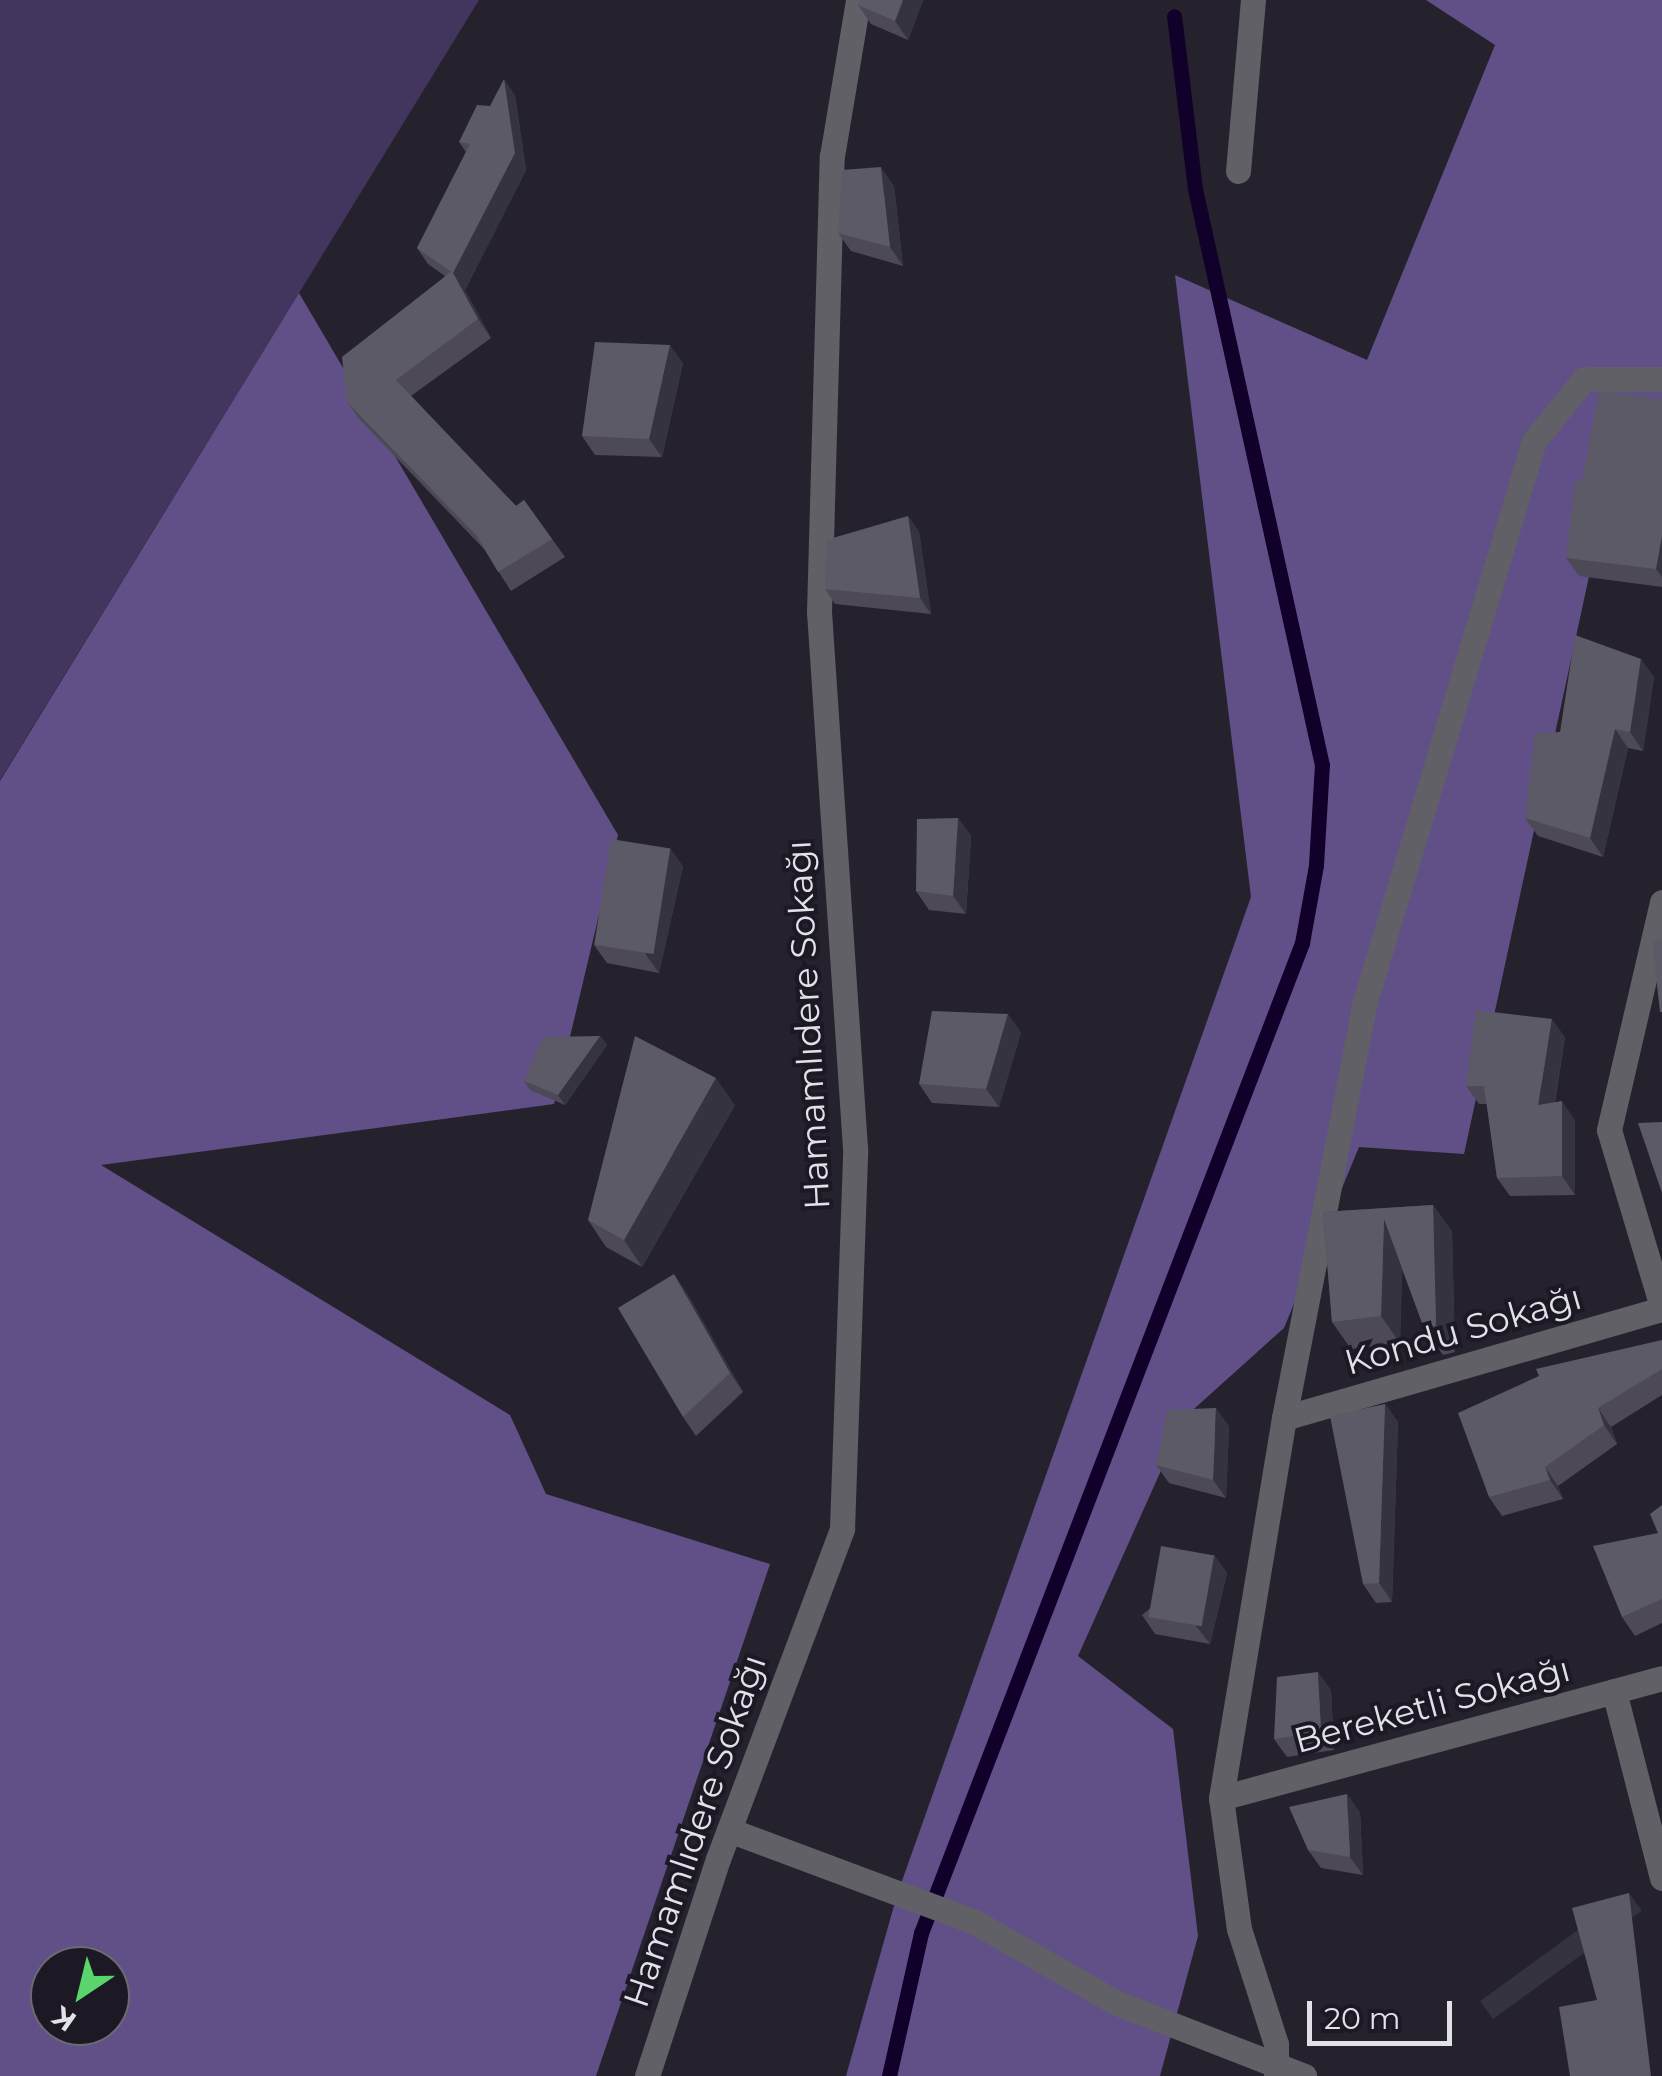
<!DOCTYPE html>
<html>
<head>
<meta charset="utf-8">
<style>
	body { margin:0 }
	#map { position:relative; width:1662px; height:2076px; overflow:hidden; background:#25222e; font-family:Montserrat,sans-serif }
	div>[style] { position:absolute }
	.green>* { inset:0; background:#42365e }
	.forest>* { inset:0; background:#615088 }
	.stream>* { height:15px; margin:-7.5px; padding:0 7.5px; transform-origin:7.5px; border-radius:7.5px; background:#11002a }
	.minor>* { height:25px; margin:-12.5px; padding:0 12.5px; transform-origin:12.5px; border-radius:12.5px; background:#616066 }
	.wall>* { inset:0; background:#4d4957 }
	.shaded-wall>* { inset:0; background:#363340; transform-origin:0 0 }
	.building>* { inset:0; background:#5d5a67; transform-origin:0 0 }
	span { translate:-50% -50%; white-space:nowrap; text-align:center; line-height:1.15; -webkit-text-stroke:8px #1c1924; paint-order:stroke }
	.street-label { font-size:35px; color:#e2e0e9 }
	.north { position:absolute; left:30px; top:1946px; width:100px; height:100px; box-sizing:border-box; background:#1c1924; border:2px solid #6b6973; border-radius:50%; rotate:215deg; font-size:28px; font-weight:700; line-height:40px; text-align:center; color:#e2e0e9 }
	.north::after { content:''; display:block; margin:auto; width:35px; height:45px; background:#5ad56e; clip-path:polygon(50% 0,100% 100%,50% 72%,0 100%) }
	.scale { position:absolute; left:1307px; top:2001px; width:145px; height:45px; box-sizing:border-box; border:5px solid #e2e0e9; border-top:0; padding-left:12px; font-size:30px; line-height:35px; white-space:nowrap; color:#e2e0e9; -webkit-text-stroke:8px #1c1924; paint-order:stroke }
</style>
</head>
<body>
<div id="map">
	<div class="green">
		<div style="clip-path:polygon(0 0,479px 0,0 780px)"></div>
	</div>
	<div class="forest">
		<div style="clip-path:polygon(1426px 0,1662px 0,1662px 434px,1619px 438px,1464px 1154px,1359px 1147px,1284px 1328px,1185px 1417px,1078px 1656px,1173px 1729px,1198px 1936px,1160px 2076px,846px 2076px,897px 1895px,1251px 897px,1175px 275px,1367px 360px,1495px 45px)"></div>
		<div style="clip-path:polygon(evenodd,299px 293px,618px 835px,554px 1104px,101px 1165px,510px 1415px,546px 1494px,770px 1564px,596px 2076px,0 2076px,0 781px,299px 293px,50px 1966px,110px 1966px,110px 2026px,50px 2026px,50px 1966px)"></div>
	</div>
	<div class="stream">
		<div style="left:889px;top:2076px;width:147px;rotate:-77.4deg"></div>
		<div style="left:921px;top:1933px;width:1061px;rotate:-68.95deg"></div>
		<div style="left:1302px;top:943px;width:79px;rotate:-79.8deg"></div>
		<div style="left:1316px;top:865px;width:100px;rotate:-86.6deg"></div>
		<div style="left:1322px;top:765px;width:590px;rotate:-102.43deg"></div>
		<div style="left:1195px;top:189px;width:174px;rotate:-96.9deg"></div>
	</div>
	<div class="minor">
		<div style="left:1238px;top:171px;width:172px;rotate:-85deg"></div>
		<div style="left:1662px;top:902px;width:234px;rotate:103.1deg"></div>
		<div style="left:1609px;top:1130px;width:185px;rotate:73.3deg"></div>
		<div style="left:1284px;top:1418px;width:393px;rotate:-16.1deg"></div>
		<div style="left:1614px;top:1691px;width:193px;rotate:75.6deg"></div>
		<div style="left:1221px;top:1798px;width:457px;rotate:-15.2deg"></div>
		<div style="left:729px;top:1830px;width:260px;rotate:20.5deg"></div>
		<div style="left:973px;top:1921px;width:166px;rotate:29.7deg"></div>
		<div style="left:1117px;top:2003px;width:201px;rotate:21.3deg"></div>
		<div style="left:647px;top:2076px;width:228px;rotate:-71.9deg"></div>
		<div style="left:718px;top:1859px;width:353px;rotate:-69.4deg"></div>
		<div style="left:842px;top:1529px;width:381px;rotate:-88deg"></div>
		<div style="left:855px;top:1148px;width:537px;rotate:-93.84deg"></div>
		<div style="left:819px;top:612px;width:456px;rotate:-88.4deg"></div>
		<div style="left:832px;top:156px;width:158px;rotate:-80.5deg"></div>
		<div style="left:1276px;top:2076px;width:32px;rotate:-90deg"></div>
		<div style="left:1276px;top:2044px;width:121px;rotate:-107.8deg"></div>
		<div style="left:1239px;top:1929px;width:132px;rotate:-97.8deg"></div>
		<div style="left:1221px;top:1798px;width:385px;rotate:-80.6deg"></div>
		<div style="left:1284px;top:1418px;width:421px;rotate:-79deg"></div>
		<div style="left:1364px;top:1005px;width:589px;rotate:-73.23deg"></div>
		<div style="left:1534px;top:441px;width:80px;rotate:-51.1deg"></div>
		<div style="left:1584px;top:379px;width:78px"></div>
	</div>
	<div class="wall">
		<div style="clip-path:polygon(923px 0,908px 40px,871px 24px,858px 5px)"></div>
		<div style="clip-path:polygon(515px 95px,526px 170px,465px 290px,491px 338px,411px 396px,516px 506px,524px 500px,565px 557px,511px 591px,484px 549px,360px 420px,347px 402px,445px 276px,428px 264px,417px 248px,466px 152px,459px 142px,490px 106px)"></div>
		<div style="clip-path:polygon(894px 186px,903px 266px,851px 251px,838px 233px)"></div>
		<div style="clip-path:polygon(683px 363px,662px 457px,595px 455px,582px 436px)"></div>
		<div style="clip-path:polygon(1662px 399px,1662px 587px,1579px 576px,1566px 558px,1582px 481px)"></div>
		<div style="clip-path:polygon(908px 516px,919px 532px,931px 614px,835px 604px,825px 589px)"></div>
		<div style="clip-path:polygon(1654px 677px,1643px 751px,1628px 748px,1603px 857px,1538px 836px,1525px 818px,1560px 732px)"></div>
		<div style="clip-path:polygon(958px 818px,971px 836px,966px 914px,929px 910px,916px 891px)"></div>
		<div style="clip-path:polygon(683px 866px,659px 973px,607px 963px,594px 945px)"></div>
		<div style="clip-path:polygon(1021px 1032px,999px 1107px,932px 1103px,919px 1084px)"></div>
		<div style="clip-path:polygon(600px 1036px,607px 1045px,565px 1105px,530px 1090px,524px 1081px)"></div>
		<div style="clip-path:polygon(1565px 1037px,1555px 1102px,1575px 1120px,1575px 1195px,1510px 1196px,1497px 1178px,1487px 1104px,1479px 1104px,1466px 1086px)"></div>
		<div style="clip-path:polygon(735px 1105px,642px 1267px,606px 1247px,588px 1220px)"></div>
		<div style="clip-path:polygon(1433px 1205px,1452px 1232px,1455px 1352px,1443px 1355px,1424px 1328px,1402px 1269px,1400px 1343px,1351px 1349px,1332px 1322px,1323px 1212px)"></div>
		<div style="clip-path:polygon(687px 1293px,743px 1392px,696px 1436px,683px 1417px)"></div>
		<div style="clip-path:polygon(1662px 1340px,1662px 1395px,1611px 1427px,1617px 1444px,1558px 1486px,1563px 1499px,1502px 1516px,1489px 1497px)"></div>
		<div style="clip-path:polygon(1385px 1404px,1398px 1422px,1392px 1602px,1376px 1603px,1363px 1584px)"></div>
		<div style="clip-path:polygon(1229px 1426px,1226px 1498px,1169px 1483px,1156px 1465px)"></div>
		<div style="clip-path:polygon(1662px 1505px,1662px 1623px,1635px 1636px,1622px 1617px,1658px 1533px)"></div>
		<div style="clip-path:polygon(1214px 1555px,1227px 1573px,1210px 1644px,1155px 1634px,1142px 1615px)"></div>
		<div style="clip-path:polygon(1331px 1690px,1334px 1750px,1287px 1757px,1274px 1739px)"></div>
		<div style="clip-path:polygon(1360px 1812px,1363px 1875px,1321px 1868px,1308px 1850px)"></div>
	</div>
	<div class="shaded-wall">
		<div style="clip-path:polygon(903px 0,923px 0,908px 40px,895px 21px)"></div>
		<div style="clip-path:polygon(504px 79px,515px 95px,526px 170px,465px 290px,491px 338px,478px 319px,453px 273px)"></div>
		<div style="clip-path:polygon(881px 167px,894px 186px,903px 266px,890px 247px)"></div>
		<div style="clip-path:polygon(670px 345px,683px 363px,662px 457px,649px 439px)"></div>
		<div style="clip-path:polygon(908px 516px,919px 532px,931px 614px,920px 598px)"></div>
		<div style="clip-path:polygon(1662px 535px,1662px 577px,1656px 569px)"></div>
		<div style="clip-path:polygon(1641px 659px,1654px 677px,1643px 751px,1630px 732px)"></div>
		<div style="clip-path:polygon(1615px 729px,1628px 748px,1603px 857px,1590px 838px)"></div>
		<div style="clip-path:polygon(958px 818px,971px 836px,966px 914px,953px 896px)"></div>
		<div style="clip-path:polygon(670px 848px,683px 866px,659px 973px,646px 955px)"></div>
		<div style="clip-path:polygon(1008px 1014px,1021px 1032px,999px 1107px,986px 1089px)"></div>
		<div style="clip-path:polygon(1552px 1019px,1565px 1037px,1551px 1123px,1538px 1105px)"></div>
		<div style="clip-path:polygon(600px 1036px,607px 1045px,565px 1105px,558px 1095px)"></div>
		<div style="clip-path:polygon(716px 1078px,735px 1105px,642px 1267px,624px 1240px)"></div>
		<div style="clip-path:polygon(1562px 1101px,1575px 1120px,1575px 1195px,1562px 1176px)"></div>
		<div style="clip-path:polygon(1433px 1205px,1452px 1232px,1455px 1352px,1436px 1325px)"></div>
		<div style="clip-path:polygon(1384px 1219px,1403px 1246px,1400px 1343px,1381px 1316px)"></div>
		<div style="clip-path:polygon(674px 1274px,687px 1293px,743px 1392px,730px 1373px)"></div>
		<div style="clip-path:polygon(1385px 1404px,1398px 1422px,1392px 1602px,1379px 1583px)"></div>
		<div style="clip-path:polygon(1216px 1408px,1229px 1426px,1226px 1498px,1213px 1480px)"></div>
		<div style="clip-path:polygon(1598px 1408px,1611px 1427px,1617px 1444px,1604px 1425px)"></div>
		<div style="clip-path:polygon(1545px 1467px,1558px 1486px,1563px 1499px,1550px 1480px)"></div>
		<div style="clip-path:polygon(1214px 1555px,1227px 1573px,1210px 1644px,1196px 1626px)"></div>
		<div style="clip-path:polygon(1318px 1672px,1331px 1690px,1334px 1750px,1321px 1732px)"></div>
		<div style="clip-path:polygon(1347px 1794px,1360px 1812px,1363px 1875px,1350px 1857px)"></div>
		<div style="left:1629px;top:1893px;width:22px;height:184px;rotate:54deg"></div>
	</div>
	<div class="building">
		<div style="clip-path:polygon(859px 0,903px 0,895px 21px,858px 5px)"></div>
		<div style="clip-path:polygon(504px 79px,515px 153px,453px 273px,417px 248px,470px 144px,459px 142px,477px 105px,490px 106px)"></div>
		<div style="clip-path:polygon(881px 167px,890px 247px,838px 233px,842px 170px)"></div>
		<div style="clip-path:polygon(452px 271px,478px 319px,396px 380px,516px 506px,524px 500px,552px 539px,498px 572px,477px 536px,347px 402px,342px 357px)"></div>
		<div style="clip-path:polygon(595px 342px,670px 345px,649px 439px,582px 436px)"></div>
		<div style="clip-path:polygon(1599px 391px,1662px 399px,1662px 535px,1656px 569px,1566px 558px,1575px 481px,1582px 481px)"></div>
		<div style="clip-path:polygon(908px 516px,920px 598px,825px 589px,826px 540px)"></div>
		<div style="clip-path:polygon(1575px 635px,1641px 659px,1630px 732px,1615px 729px,1590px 838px,1525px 818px,1535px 733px,1560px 732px)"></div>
		<div style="clip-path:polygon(958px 818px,953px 896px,916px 891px,917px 819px)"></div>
		<div style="left:611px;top:839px;width:60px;height:107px;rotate:9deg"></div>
		<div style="clip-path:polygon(1662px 939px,1662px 1012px,1660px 1012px,1652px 941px)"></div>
		<div style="clip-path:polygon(1476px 1010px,1552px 1019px,1538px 1105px,1562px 1101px,1562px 1176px,1497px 1178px,1484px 1086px,1466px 1086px)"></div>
		<div style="clip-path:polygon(932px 1011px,1008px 1014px,986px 1089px,919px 1084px)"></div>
		<div style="clip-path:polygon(600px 1036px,558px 1095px,524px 1081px,543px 1037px)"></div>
		<div style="clip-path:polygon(635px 1036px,716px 1078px,624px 1240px,588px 1220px)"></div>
		<div style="clip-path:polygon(1662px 1122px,1662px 1193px,1638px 1123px)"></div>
		<div style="clip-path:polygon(1433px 1205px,1436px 1325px,1424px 1328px,1384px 1219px,1381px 1316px,1332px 1322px,1323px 1212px)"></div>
		<div style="clip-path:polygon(674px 1274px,730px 1373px,683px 1417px,618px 1308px)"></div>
		<div style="clip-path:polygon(1662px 1340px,1662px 1369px,1598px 1408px,1604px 1425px,1545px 1467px,1550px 1480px,1489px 1497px,1458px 1413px,1539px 1376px,1536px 1369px)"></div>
		<div style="clip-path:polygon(1385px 1404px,1379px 1583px,1363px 1584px,1330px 1416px)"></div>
		<div style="clip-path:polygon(1216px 1408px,1213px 1480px,1156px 1465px,1167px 1410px)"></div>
		<div style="clip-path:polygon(1662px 1505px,1662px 1599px,1622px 1617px,1593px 1546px,1658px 1533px,1650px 1514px)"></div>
		<div style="left:1161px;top:1546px;width:54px;height:72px;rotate:10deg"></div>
		<div style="clip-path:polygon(1318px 1672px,1321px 1732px,1274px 1739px,1277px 1677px)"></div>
		<div style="clip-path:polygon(1347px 1794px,1350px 1857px,1308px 1850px,1289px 1807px)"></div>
		<div style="clip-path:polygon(1629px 1893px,1651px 2076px,1570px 2076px,1559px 2007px,1597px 2000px,1572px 1908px)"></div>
	</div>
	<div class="street-label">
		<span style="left:808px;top:1025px;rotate:-93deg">Hamamlıdere Sokağı</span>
		<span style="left:1463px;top:1330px;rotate:-16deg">Kondu Sokağı</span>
		<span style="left:1432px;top:1705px;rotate:-15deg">Bereketli Sokağı</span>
		<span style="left:695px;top:1831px;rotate:-71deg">Hamamlıdere Sokağı</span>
	</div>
	<div class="north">K</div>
	<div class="scale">20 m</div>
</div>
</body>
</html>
